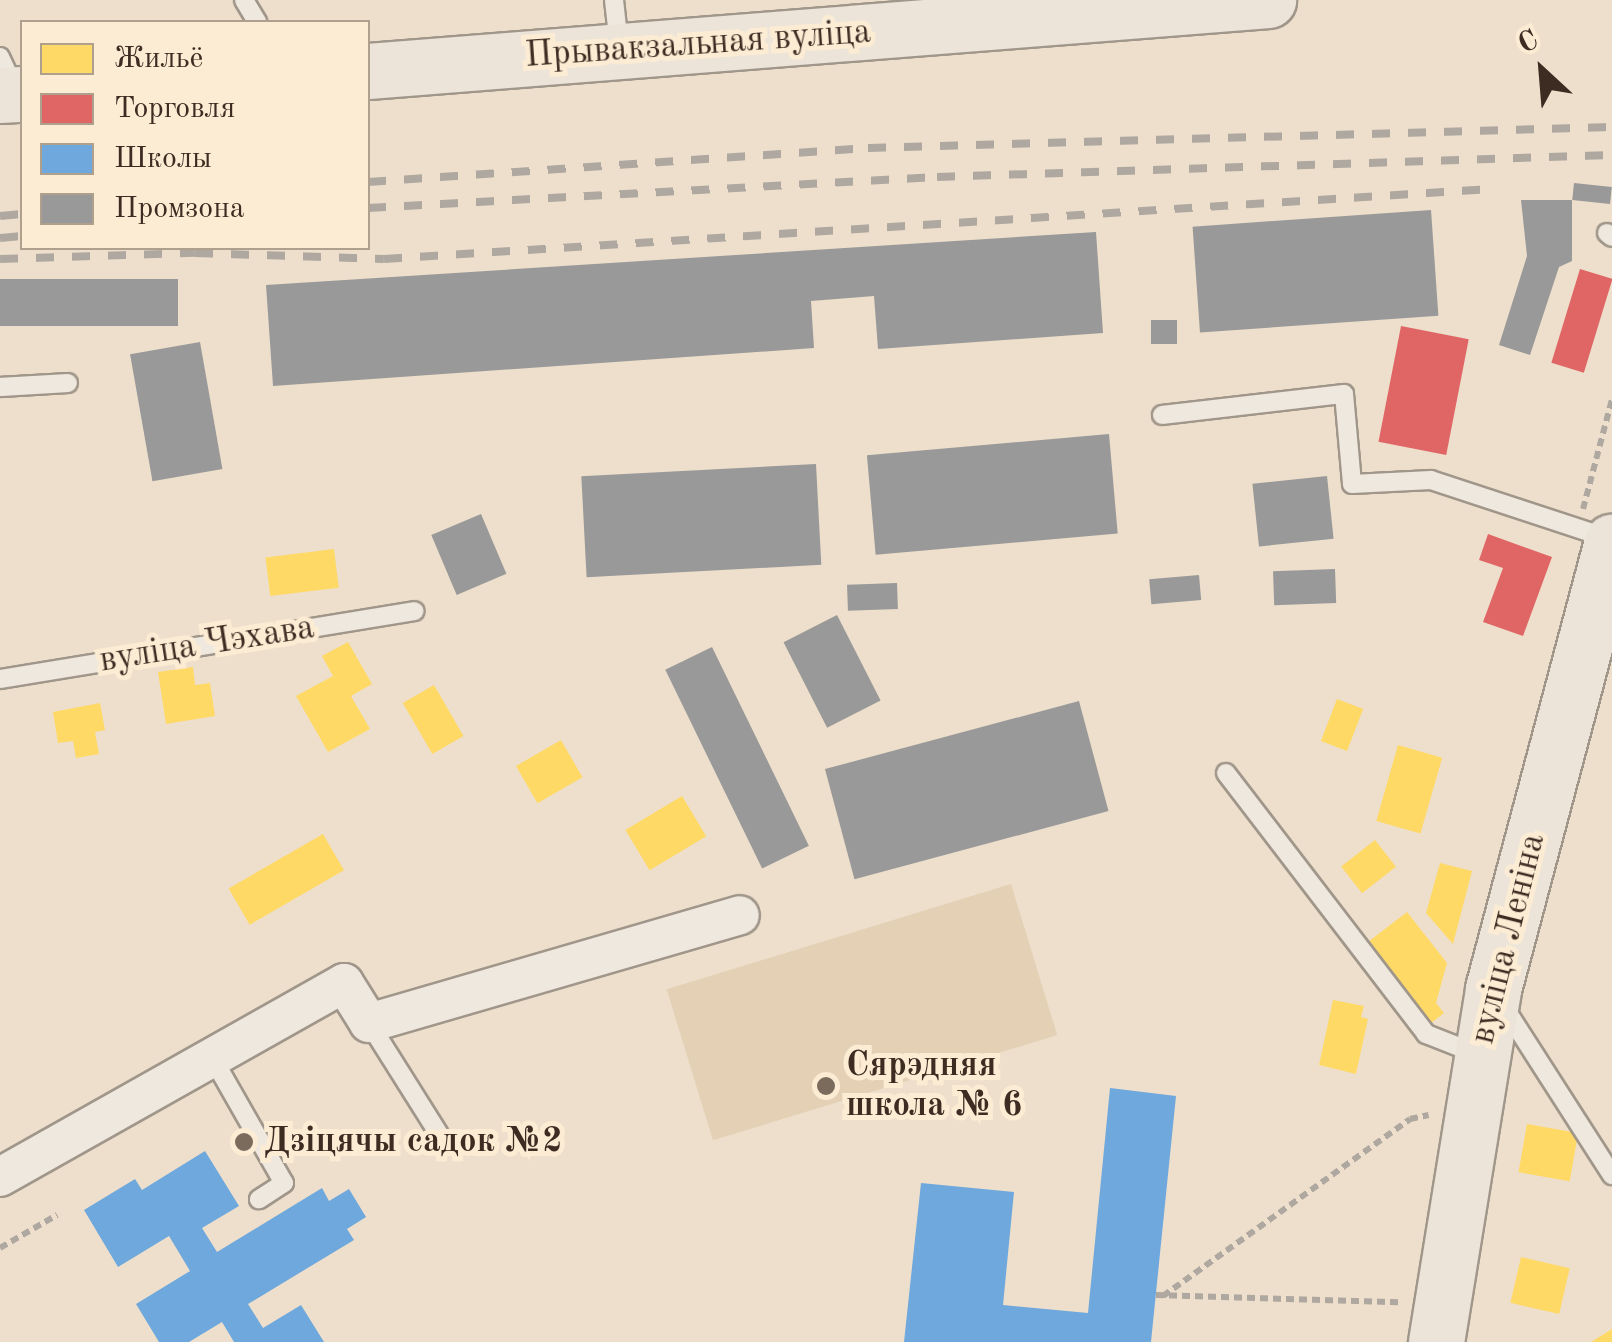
<!DOCTYPE html>
<html>
<head>
<meta charset="utf-8">
<style>
	body { margin:0 }
	#map { position:relative; width:1612px; height:1342px; overflow:hidden; background:#eddfcb; font-family:"Old Standard TT",serif }
	div>[style] { position:absolute }
	.green>* { inset:0; background:#e3d0b5; transform-origin:0 0 }
	.homes>* { inset:0; background:#ffd966; transform-origin:0 0 }
	.shops>* { inset:0; background:#e06666; transform-origin:0 0 }
	.schools>* { inset:0; background:#6fa8dc }
	.industry>* { inset:0; background:#999; transform-origin:0 0 }
	.path>* { height:6px; margin-top:-3px; transform-origin:0; background:repeating-linear-gradient(90deg,#afa8a0 0 8px,transparent 0 13px) }
	.roads { filter:drop-shadow(2px 0 #a0968a) drop-shadow(-2px 0 #a0968a) drop-shadow(0 2px #a0968a) drop-shadow(0 -2px #a0968a) }
	.lane>* { height:18px; margin:-9px; padding:0 9px; transform-origin:9px; border-radius:9px; background:#efe8de }
	.street>* { height:38px; margin:-19px; padding:0 19px; transform-origin:19px; border-radius:19px; background:#efe8de }
	.primary>* { height:55px; margin:-27.5px; padding:0 27.5px; transform-origin:27.5px; border-radius:27.5px; background:#ece4d9 }
	.rail>* { height:8px; margin-top:-4px; transform-origin:0; background:repeating-linear-gradient(90deg,#afa8a0 0 18px,transparent 0 36px) }
	.dots>* { width:28px; height:28px; translate:-50% -50%; box-sizing:border-box; border:5px solid #fcecd4; border-radius:50% }
	span { translate:-50% -50%; white-space:nowrap; text-align:center; line-height:1.15; -webkit-text-stroke:10px #fcecd4; paint-order:stroke }
	.street-label { font-size:35px; color:#3c2c22 }
	.poi-label { font-size:35px; color:#3c2c22; font-weight:700 }
	.left { translate:0 -50%; text-align:left }
	.legend { position:absolute; left:20px; top:20px; width:350px; height:230px; box-sizing:border-box; background:#fcecd4; border:2px solid #af9f8d; margin:0; padding:12px 18px; list-style:none; font-size:30px; color:#3c2c22 }
	.legend li { display:flex; align-items:center; gap:20px; height:50px }
	.legend b { width:50px; border:2px solid #af9f8d }
	.north { position:absolute; left:1492px; top:20px; width:100px; height:100px; -webkit-text-stroke:8px #fcecd4; paint-order:stroke; rotate:334deg; font-size:28px; font-weight:700; line-height:40px; text-align:center; color:#3c2c22 }
	.north::after { content:''; display:block; margin:auto; width:35px; height:45px; background:#3c2c22; clip-path:polygon(50% 0,100% 100%,50% 72%,0 100%) }
</style>
</head>
<body>
<div id="map">
	<div class="green">
		<div style="left:1011px;top:884px;width:158px;height:360px;rotate:73deg"></div>
	</div>
	<div class="homes">
		<div style="left:334px;top:549px;width:39px;height:69px;rotate:83deg"></div>
		<div style="clip-path:polygon(348px 642px,372px 684px,351px 696px,370px 729px,328px 752px,296px 696px,333px 676px,322px 656px)"></div>
		<div style="clip-path:polygon(193px 667px,195px 685px,210px 683px,215px 716px,166px 724px,158px 672px)"></div>
		<div style="left:434px;top:685px;width:59px;height:36px;rotate:60deg"></div>
		<div style="left:1337px;top:699px;width:28px;height:45px;rotate:21deg"></div>
		<div style="clip-path:polygon(100px 703px,105px 730px,95px 732px,99px 754px,76px 758px,73px 741px,58px 743px,53px 712px)"></div>
		<div style="left:561px;top:740px;width:43px;height:52px;rotate:60deg"></div>
		<div style="left:1398px;top:745px;width:46px;height:79px;rotate:16deg"></div>
		<div style="left:682px;top:796px;width:47px;height:66px;rotate:59deg"></div>
		<div style="left:323px;top:834px;width:42px;height:109px;rotate:60deg"></div>
		<div style="left:1375px;top:840px;width:34px;height:43px;rotate:52deg"></div>
		<div style="clip-path:polygon(1440px 863px,1472px 871px,1453px 944px,1426px 913px)"></div>
		<div style="clip-path:polygon(1407px 912px,1447px 963px,1436px 1003px,1444px 1013px,1430px 1024px,1368px 942px)"></div>
		<div style="clip-path:polygon(1333px 1000px,1364px 1006px,1361px 1017px,1368px 1019px,1356px 1074px,1319px 1065px)"></div>
		<div style="left:1527px;top:1124px;width:52px;height:49px;rotate:10deg"></div>
		<div style="left:1521px;top:1257px;width:50px;height:47px;rotate:13deg"></div>
		<div style="clip-path:polygon(1612px 1329px,1612px 1342px,1591px 1342px)"></div>
	</div>
	<div class="shops">
		<div style="left:1580px;top:269px;width:34px;height:98px;rotate:17deg"></div>
		<div style="left:1401px;top:326px;width:69px;height:118px;rotate:11deg"></div>
		<div style="clip-path:polygon(1488px 534px,1552px 557px,1523px 636px,1483px 622px,1503px 568px,1479px 560px)"></div>
	</div>
	<div class="schools">
		<div style="clip-path:polygon(1110px 1088px,1176px 1096px,1151px 1342px,904px 1342px,921px 1183px,1014px 1192px,1003px 1305px,1088px 1313px)"></div>
		<div style="clip-path:polygon(205px 1151px,239px 1206px,202px 1228px,217px 1252px,322px 1188px,329px 1201px,349px 1189px,366px 1217px,347px 1229px,354px 1240px,248px 1304px,263px 1328px,301px 1305px,324px 1342px,234px 1342px,222px 1322px,189px 1342px,159px 1342px,136px 1304px,190px 1271px,169px 1236px,118px 1267px,84px 1210px,135px 1179px,142px 1190px)"></div>
	</div>
	<div class="industry">
		<div style="left:1574px;top:183px;width:38px;height:17px;rotate:6deg"></div>
		<div style="clip-path:polygon(1521px 200px,1572px 200px,1572px 261px,1559px 267px,1530px 355px,1499px 345px,1527px 256px)"></div>
		<div style="left:1431px;top:210px;width:106px;height:239px;rotate:86deg"></div>
		<div style="clip-path:polygon(1096px 232px,1103px 333px,878px 349px,874px 296px,811px 301px,814px 348px,273px 386px,266px 285px)"></div>
		<div style="left:178px;top:279px;width:47px;height:178px;rotate:90deg"></div>
		<div style="left:1177px;top:320px;width:24px;height:26px;rotate:90deg"></div>
		<div style="left:200px;top:342px;width:129px;height:71px;rotate:80deg"></div>
		<div style="left:1109px;top:434px;width:100px;height:243px;rotate:85deg"></div>
		<div style="left:816px;top:464px;width:101px;height:235px;rotate:87deg"></div>
		<div style="left:1327px;top:476px;width:63px;height:75px;rotate:84deg"></div>
		<div style="left:481px;top:514px;width:65px;height:54px;rotate:67deg"></div>
		<div style="left:1335px;top:569px;width:34px;height:62px;rotate:88deg"></div>
		<div style="left:1199px;top:575px;width:25px;height:50px;rotate:85deg"></div>
		<div style="left:897px;top:583px;width:26px;height:50px;rotate:88deg"></div>
		<div style="left:837px;top:615px;width:96px;height:60px;rotate:63deg"></div>
		<div style="left:712px;top:647px;width:221px;height:52px;rotate:64deg"></div>
		<div style="left:1079px;top:701px;width:114px;height:263px;rotate:75deg"></div>
	</div>
	<div class="path">
		<div style="left:1583px;top:509px;width:114px;rotate:-75.2deg"></div>
		<div style="left:0;top:1248px;width:66px;rotate:-30.1deg"></div>
		<div style="left:1156px;top:1295px;width:243px;rotate:1.7deg"></div>
		<div style="left:1163px;top:1296px;width:304px;rotate:-35.6deg"></div>
		<div style="left:1410px;top:1119px;width:19px;rotate:-12deg"></div>
	</div>
	<div class="roads">
		<div class="lane">
			<div style="left:244px;top:0;width:26px;rotate:59deg"></div>
			<div style="left:614px;top:0;width:45px;rotate:83.7deg"></div>
			<div style="left:0;top:57px;width:35px;rotate:65deg"></div>
			<div style="left:1607px;top:233px;width:6px;rotate:39deg"></div>
			<div style="left:0;top:387px;width:68px;rotate:-3.4deg"></div>
			<div style="left:1162px;top:415px;width:183px;rotate:-6.6deg"></div>
			<div style="left:1344px;top:394px;width:90px;rotate:84.9deg"></div>
			<div style="left:1352px;top:484px;width:79px;rotate:-2.9deg"></div>
			<div style="left:1431px;top:480px;width:185px;rotate:18.2deg"></div>
			<div style="left:0;top:679px;width:420px;rotate:-9.3deg"></div>
			<div style="left:1226px;top:773px;width:329px;rotate:52.5deg"></div>
			<div style="left:1426px;top:1034px;width:55px;rotate:21.4deg"></div>
			<div style="left:1504px;top:1007px;width:200px;rotate:57.3deg"></div>
			<div style="left:369px;top:1023px;width:131px;rotate:57.8deg"></div>
			<div style="left:212px;top:1057px;width:145px;rotate:60.3deg"></div>
			<div style="left:284px;top:1183px;width:30px;rotate:147deg"></div>
		</div>
		<div class="street">
			<div style="left:0;top:1177px;width:395px;rotate:-29.4deg"></div>
			<div style="left:344px;top:983px;width:47px;rotate:58deg"></div>
			<div style="left:369px;top:1023px;width:386px;rotate:-16.2deg"></div>
		</div>
		<div class="primary">
			<div style="left:368px;top:71px;width:903px;rotate:-4.51deg"></div>
			<div style="left:0;top:95px;width:22px;rotate:-3deg"></div>
			<div style="left:1436px;top:1342px;width:358px;rotate:-80.8deg"></div>
			<div style="left:1493px;top:989px;width:463px;rotate:-75.1deg"></div>
		</div>
	</div>
	<div class="rail">
		<div style="left:368px;top:182px;width:501px;rotate:-3.89deg"></div>
		<div style="left:868px;top:148px;width:744px;rotate:-1.62deg"></div>
		<div style="left:368px;top:208px;width:570px;rotate:-3.12deg"></div>
		<div style="left:937px;top:177px;width:675px;rotate:-1.87deg"></div>
		<div style="left:0;top:216px;width:22px;rotate:-5deg"></div>
		<div style="left:0;top:238px;width:22px;rotate:-5deg"></div>
		<div style="left:0;top:259px;width:195px;rotate:-1.8deg"></div>
		<div style="left:195px;top:253px;width:189px;rotate:1.8deg"></div>
		<div style="left:384px;top:259px;width:1109px;rotate:-3.62deg"></div>
	</div>
	<div class="dots">
		<div style="left:826px;top:1086px;background:#7a6b5d"></div>
		<div style="left:244px;top:1142px;background:#7a6b5d"></div>
	</div>
	<div class="street-label">
		<span style="left:698px;top:45px;rotate:-4deg">Прывакзальная вуліца</span>
		<span style="left:207px;top:645px;rotate:-9deg">вуліца Чэхава</span>
		<span style="left:1509px;top:939px;rotate:-76deg">вуліца Леніна</span>
	</div>
	<div class="poi-label">
		<span class="left" style="left:846px;top:1086px">Сярэдняя<br>школа № 6</span>
		<span class="left" style="left:264px;top:1142px">Дзіцячы садок №2</span>
	</div>
	<ul class="legend">
	<li><b style="height:28px;background:#ffd966"></b>Жильё</li>
	<li><b style="height:28px;background:#e06666"></b>Торговля</li>
	<li><b style="height:28px;background:#6fa8dc"></b>Школы</li>
	<li><b style="height:28px;background:#999"></b>Промзона</li>
	</ul>
	<div class="north">С</div>
</div>
</body>
</html>
